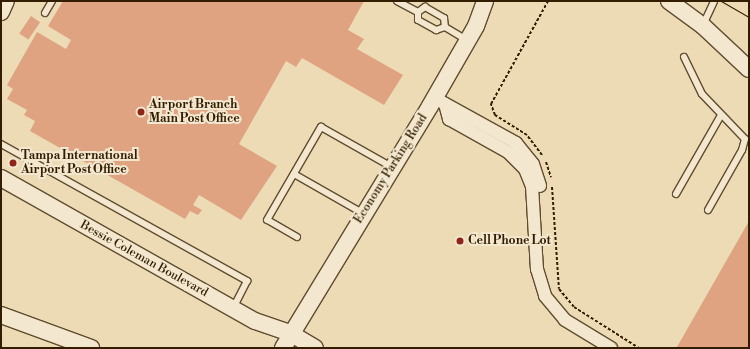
<!DOCTYPE html>
<html>
<head>
<meta charset="utf-8">
<style>
	body { margin:0 }
	#map { position:relative; width:750px; height:349px; overflow:hidden; background:#ecdbb5; font-family:"Libre Bodoni",serif }
	div>[style] { position:absolute }
	.building>* { inset:0; background:#dfa381; transform-origin:0 0 }
	.path>* { height:2px; margin-top:-1px; transform-origin:0; background:repeating-linear-gradient(90deg,#321d01 0 3px,transparent 0 5px) }
	.roads { filter:drop-shadow(1px 0 #604c2e) drop-shadow(-1px 0 #604c2e) drop-shadow(0 1px #604c2e) drop-shadow(0 -1px #604c2e) }
	.lane>* { height:6px; margin:-3px; padding:0 3px; transform-origin:3px; border-radius:3px; background:#f3e8cf }
	.street>* { height:12px; margin:-6px; padding:0 6px; transform-origin:6px; border-radius:6px; background:#f3e8cf }
	.secondary>* { height:16px; margin:-8px; padding:0 8px; transform-origin:8px; border-radius:8px; background:#f3e8cf }
	.tram>* { height:1px; margin:-0.5px; padding:0 0.5px; transform-origin:0.5px; border-radius:0.5px; background:#321d01 }
	.dots>* { width:11px; height:11px; translate:-50% -50%; box-sizing:border-box; border:2px solid #f3e8cf; border-radius:50% }
	span { translate:-50% -50%; white-space:nowrap; text-align:center; line-height:1.15; -webkit-text-stroke:4px #f3e8cf; paint-order:stroke }
	.poi-label { font-size:12px; color:#321d01; font-weight:700 }
	.left { translate:0 -50%; text-align:left }
	.street-label { font-size:12px; color:#321d01 }
	.frame { position:absolute; inset:0; border:2px solid #321d01; pointer-events:none }
</style>
</head>
<body>
<div id="map">
	<div class="building">
		<div style="clip-path:polygon(63px 1px,364px 1px,348px 30px,364px 39px,357px 49px,403px 75px,384px 105px,302px 58px,296px 67px,286px 61px,239px 144px,277px 166px,241px 220px,199px 195px,193px 205px,202px 210px,198px 215px,190px 211px,185px 219px,30px 131px,35px 121px,24px 115px,27px 110px,7px 99px,13px 89px,7px 85px,37px 32px,66px 49px,71px 40px,48px 26px)"></div>
		<div style="left:31px;top:16px;width:11px;height:21px;rotate:34deg"></div>
		<div style="clip-path:polygon(749px 221px,749px 348px,677px 347px)"></div>
	</div>
	<div class="path">
		<div style="left:542px;top:155px;width:25px;rotate:-127deg"></div>
		<div style="left:527px;top:135px;width:38px;rotate:-148deg"></div>
		<div style="left:495px;top:115px;width:12px;rotate:-110deg"></div>
		<div style="left:491px;top:104px;width:118px;rotate:-61deg"></div>
		<div style="left:546px;top:162px;width:16px;rotate:72deg"></div>
		<div style="left:552px;top:187px;width:102px;rotate:86.1deg"></div>
		<div style="left:559px;top:289px;width:23px;rotate:50deg"></div>
		<div style="left:574px;top:307px;width:77px;rotate:32.2deg"></div>
	</div>
	<div class="roads">
		<div class="lane">
			<div style="left:397px;top:1px;width:24px;rotate:28deg"></div>
			<div style="left:418px;top:12px;width:9px;rotate:-36deg"></div>
			<div style="left:425px;top:7px;width:22px;rotate:30deg"></div>
			<div style="left:444px;top:18px;width:9px;rotate:84deg"></div>
			<div style="left:418px;top:12px;width:8px;rotate:90deg"></div>
			<div style="left:418px;top:20px;width:21px;rotate:29deg"></div>
			<div style="left:436px;top:30px;width:9px;rotate:-18deg"></div>
			<div style="left:45px;top:13px;width:14px;rotate:-60deg"></div>
			<div style="left:703px;top:25px;width:26px;rotate:-65deg"></div>
			<div style="left:445px;top:27px;width:26px;rotate:31deg"></div>
			<div style="left:684px;top:57px;width:41px;rotate:64.1deg"></div>
			<div style="left:702px;top:94px;width:62px;rotate:46.3deg"></div>
			<div style="left:745px;top:139px;width:11px;rotate:105deg"></div>
			<div style="left:742px;top:150px;width:69px;rotate:119.5deg"></div>
			<div style="left:1px;top:144px;width:282px;rotate:29.1deg"></div>
			<div style="left:247px;top:281px;width:30px;rotate:117deg"></div>
			<div style="left:294px;top:174px;width:81px;rotate:29.7deg"></div>
			<div style="left:676px;top:194px;width:89px;rotate:-60.3deg"></div>
			<div style="left:297px;top:237px;width:34px;rotate:-150deg"></div>
			<div style="left:267px;top:220px;width:108px;rotate:-59.9deg"></div>
			<div style="left:321px;top:127px;width:81px;rotate:29.4deg"></div>
		</div>
		<div class="street">
			<div style="left:440px;top:101px;width:87px;rotate:28.9deg"></div>
			<div style="left:516px;top:143px;width:27px;rotate:51deg"></div>
			<div style="left:533px;top:164px;width:23px;rotate:72deg"></div>
			<div style="left:445px;top:104px;width:16px;rotate:75deg"></div>
			<div style="left:449px;top:119px;width:68px;rotate:29.2deg"></div>
			<div style="left:508px;top:152px;width:24px;rotate:45deg"></div>
			<div style="left:525px;top:169px;width:18px;rotate:68deg"></div>
			<div style="left:532px;top:186px;width:83px;rotate:86.6deg"></div>
			<div style="left:537px;top:269px;width:28px;rotate:73deg"></div>
			<div style="left:545px;top:296px;width:31px;rotate:50deg"></div>
			<div style="left:565px;top:320px;width:54px;rotate:31.3deg"></div>
		</div>
		<div class="secondary">
			<div style="left:669px;top:1px;width:42px;rotate:36.3deg"></div>
			<div style="left:703px;top:26px;width:63px;rotate:43.1deg"></div>
			<div style="left:1px;top:12px;width:12px;rotate:-66deg"></div>
			<div style="left:1px;top:178px;width:291px;rotate:29.4deg"></div>
			<div style="left:255px;top:321px;width:37px;rotate:19deg"></div>
			<div style="left:290px;top:333px;width:29px;rotate:31deg"></div>
			<div style="left:1px;top:315px;width:96px;rotate:20.1deg"></div>
			<div style="left:283px;top:348px;width:283px;rotate:-58.7deg"></div>
			<div style="left:430px;top:106px;width:92px;rotate:-60.1deg"></div>
			<div style="left:476px;top:26px;width:27px;rotate:-70deg"></div>
		</div>
	</div>
	<div class="tram">
		<div style="left:721px;top:1px;width:32px;rotate:30deg"></div>
	</div>
	<div class="dots">
		<div style="left:141px;top:112px;background:#8f2418"></div>
		<div style="left:13px;top:163px;background:#8f2418"></div>
		<div style="left:460px;top:241px;background:#8f2418"></div>
	</div>
	<div class="poi-label">
		<span class="left" style="left:149px;top:112px">Airport Branch<br>Main Post Office</span>
		<span class="left" style="left:21px;top:163px">Tampa International<br>Airport Post Office</span>
		<span class="left" style="left:468px;top:241px">Cell Phone Lot</span>
	</div>
	<div class="street-label">
		<span style="left:391px;top:169px;rotate:-58deg">Economy Parking Road</span>
		<span style="left:144px;top:259px;rotate:29deg">Bessie Coleman Boulevard</span>
	</div>
	<div class="frame"></div>
</div>
</body>
</html>
